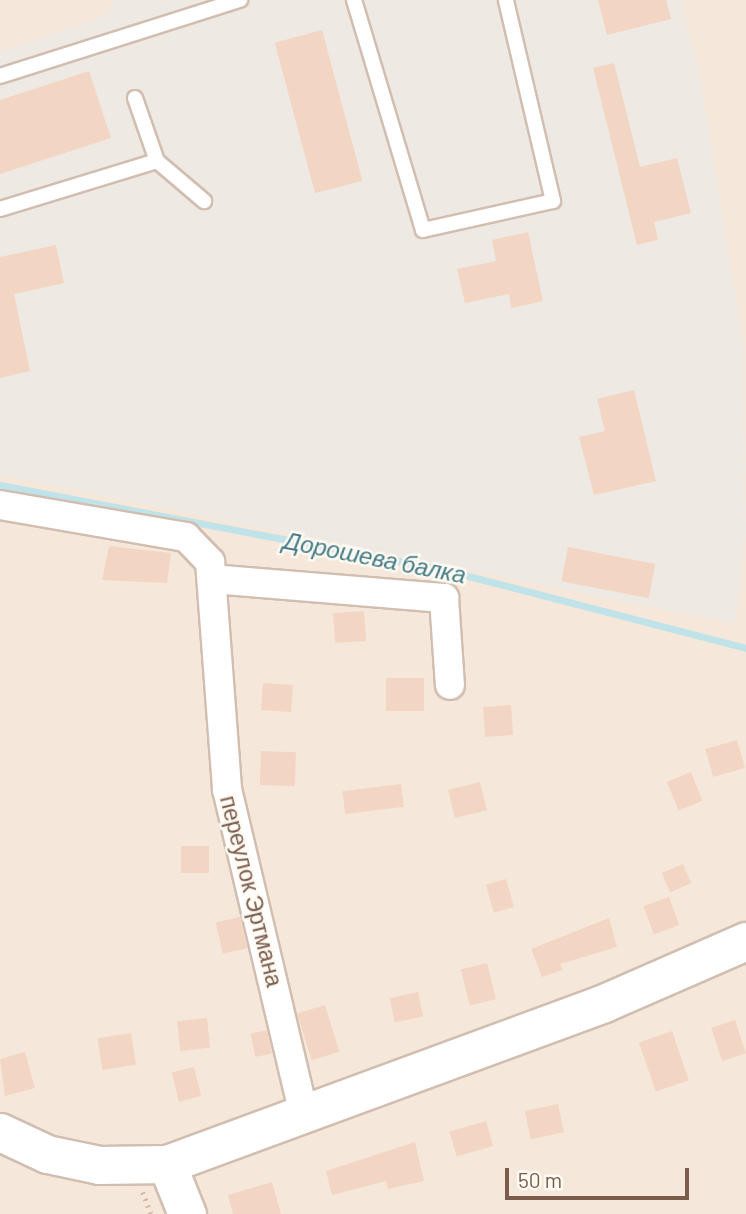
<!DOCTYPE html>
<html>
<head>
<meta charset="utf-8">
<style>
	body { margin:0 }
	#map { position:relative; width:746px; height:1214px; overflow:hidden; background:#fdf6ec; font-family:Barlow,sans-serif }
	div>[style] { position:absolute }
	.residential>* { inset:0; background:#f5e8da; transform-origin:0 0 }
	.industrial>* { inset:0; background:#efe9e4 }
	.stream>* { height:7px; margin:-3.5px; padding:0 3.5px; transform-origin:3.5px; border-radius:3.5px; background:#bfe3e8 }
	.building>* { inset:0; background:#f3d5c3; transform-origin:0 0 }
	.path>* { height:4.5px; margin-top:-2.25px; transform-origin:0; background:repeating-linear-gradient(90deg,#d9b8a5 0 2px,transparent 0 7px) }
	.roads { filter:drop-shadow(2px 0 #d1beb0) drop-shadow(-2px 0 #d1beb0) drop-shadow(0 2px #d1beb0) drop-shadow(0 -2px #d1beb0) }
	.service>* { height:14px; margin:-7px; padding:0 7px; transform-origin:7px; border-radius:7px; background:#fff }
	.minor>* { height:28px; margin:-14px; padding:0 14px; transform-origin:14px; border-radius:14px; background:#fff }
	.tertiary>* { height:37px; margin:-18.5px; padding:0 18.5px; transform-origin:18.5px; border-radius:18.5px; background:#fff }
	span { translate:-50% -50%; white-space:nowrap; text-align:center; line-height:1.15; -webkit-text-stroke:5px #fffaf3; paint-order:stroke }
	.street-label { font-size:23px; color:#7a5c4d }
	.water-label { font-size:24px; color:#437c86; font-style:italic }
	.scale { position:absolute; left:505px; top:1168px; width:184px; height:32px; box-sizing:border-box; border:4px solid #7a5c4d; border-top:0; padding-left:9px; font-size:21px; line-height:24px; white-space:nowrap; color:#7a5c4d; -webkit-text-stroke:5px #fffaf3; paint-order:stroke }
</style>
</head>
<body>
<div id="map">
	<div class="residential">
		<div style="left:0;top:0;width:746px;height:1214px"></div>
	</div>
	<div class="industrial">
		<div style="clip-path:polygon(115px 0,681px 0,701px 80px,744px 351px,746px 533px,735px 624px,0 475px,0 52px,104px 16px)"></div>
	</div>
	<div class="stream">
		<div style="left:0;top:485px;width:449px;rotate:10.8deg"></div>
		<div style="left:441px;top:569px;width:315px;rotate:14.5deg"></div>
	</div>
	<div class="building">
		<div style="clip-path:polygon(598px 0,666px 0,671px 19px,607px 35px)"></div>
		<div style="left:322px;top:30px;width:156px;height:49px;rotate:75deg"></div>
		<div style="clip-path:polygon(614px 63px,640px 167px,677px 158px,691px 213px,654px 222px,658px 240px,637px 245px,593px 68px)"></div>
		<div style="clip-path:polygon(89px 71px,111px 138px,0 174px,0 100px)"></div>
		<div style="clip-path:polygon(528px 232px,543px 301px,511px 308px,509px 294px,465px 303px,457px 269px,496px 261px,492px 240px)"></div>
		<div style="clip-path:polygon(56px 245px,64px 283px,14px 294px,30px 371px,0 378px,0 257px)"></div>
		<div style="clip-path:polygon(634px 390px,656px 481px,594px 495px,579px 437px,605px 431px,597px 399px)"></div>
		<div style="clip-path:polygon(109px 546px,171px 553px,167px 583px,102px 580px)"></div>
		<div style="left:568px;top:547px;width:89px;height:35px;rotate:11deg"></div>
		<div style="left:364px;top:611px;width:30px;height:31px;rotate:86deg"></div>
		<div style="left:386px;top:678px;width:38px;height:33px"></div>
		<div style="left:263px;top:683px;width:30px;height:27px;rotate:4deg"></div>
		<div style="left:511px;top:705px;width:30px;height:28px;rotate:86deg"></div>
		<div style="left:737px;top:740px;width:29px;height:33px;rotate:74deg"></div>
		<div style="left:261px;top:751px;width:35px;height:34px;rotate:2deg"></div>
		<div style="left:691px;top:772px;width:31px;height:26px;rotate:68deg"></div>
		<div style="left:480px;top:782px;width:29px;height:33px;rotate:76deg"></div>
		<div style="left:401px;top:784px;width:23px;height:59px;rotate:83deg"></div>
		<div style="left:181px;top:846px;width:28px;height:27px"></div>
		<div style="left:683px;top:864px;width:21px;height:23px;rotate:67deg"></div>
		<div style="left:506px;top:879px;width:29px;height:21px;rotate:74deg"></div>
		<div style="left:669px;top:897px;width:30px;height:27px;rotate:70deg"></div>
		<div style="left:240px;top:917px;width:32px;height:25px;rotate:77deg"></div>
		<div style="clip-path:polygon(609px 918px,617px 947px,560px 964px,563px 970px,542px 977px,531px 949px)"></div>
		<div style="left:487px;top:963px;width:37px;height:27px;rotate:76deg"></div>
		<div style="left:418px;top:992px;width:25px;height:29px;rotate:78deg"></div>
		<div style="left:325px;top:1005px;width:49px;height:29px;rotate:73deg"></div>
		<div style="left:207px;top:1018px;width:30px;height:30px;rotate:84deg"></div>
		<div style="left:735px;top:1020px;width:35px;height:25px;rotate:72deg"></div>
		<div style="left:267px;top:1030px;width:24px;height:17px;rotate:78deg"></div>
		<div style="left:672px;top:1031px;width:52px;height:35px;rotate:71deg"></div>
		<div style="left:131px;top:1033px;width:32px;height:34px;rotate:81deg"></div>
		<div style="clip-path:polygon(25px 1052px,35px 1088px,5px 1096px,0 1059px)"></div>
		<div style="left:194px;top:1067px;width:30px;height:23px;rotate:76deg"></div>
		<div style="left:558px;top:1104px;width:29px;height:34px;rotate:78deg"></div>
		<div style="left:486px;top:1121px;width:26px;height:38px;rotate:74deg"></div>
		<div style="clip-path:polygon(415px 1142px,424px 1181px,388px 1189px,386px 1181px,332px 1195px,326px 1171px)"></div>
		<div style="clip-path:polygon(272px 1182px,281px 1214px,233px 1214px,228px 1195px)"></div>
	</div>
	<div class="path">
		<div style="left:143px;top:1192px;width:23px;rotate:70deg"></div>
	</div>
	<div class="roads">
		<div class="service">
			<div style="left:354px;top:0;width:240px;rotate:73.3deg"></div>
			<div style="left:423px;top:230px;width:133px;rotate:-12.6deg"></div>
			<div style="left:553px;top:201px;width:206px;rotate:-103.2deg"></div>
			<div style="left:0;top:76px;width:252px;rotate:-17.6deg"></div>
			<div style="left:135px;top:98px;width:67px;rotate:70.8deg"></div>
			<div style="left:157px;top:161px;width:62px;rotate:40.4deg"></div>
			<div style="left:0;top:209px;width:164px;rotate:-17deg"></div>
		</div>
		<div class="minor">
			<div style="left:0;top:505px;width:189px;rotate:9.8deg"></div>
			<div style="left:186px;top:537px;width:35px;rotate:46deg"></div>
			<div style="left:210px;top:562px;width:228px;rotate:85.7deg"></div>
			<div style="left:227px;top:789px;width:336px;rotate:76.7deg"></div>
			<div style="left:212px;top:579px;width:233px;rotate:4.7deg"></div>
			<div style="left:444px;top:598px;width:87px;rotate:86.1deg"></div>
		</div>
		<div class="tertiary">
			<div style="left:0;top:1132px;width:52px;rotate:25.1deg"></div>
			<div style="left:47px;top:1154px;width:53px;rotate:11.9deg"></div>
			<div style="left:99px;top:1165px;width:68px;rotate:-0.8deg"></div>
			<div style="left:167px;top:1164px;width:466px;rotate:-20.2deg"></div>
			<div style="left:604px;top:1003px;width:155px;rotate:-23.6deg"></div>
			<div style="left:167px;top:1164px;width:54px;rotate:68.2deg"></div>
		</div>
	</div>
	<div class="street-label">
		<span style="left:252px;top:891px;rotate:76deg">переулок Эртмана</span>
	</div>
	<div class="water-label">
		<span style="left:375px;top:557px;rotate:11deg">Дорошева балка</span>
	</div>
	<div class="scale">50 m</div>
</div>
</body>
</html>
